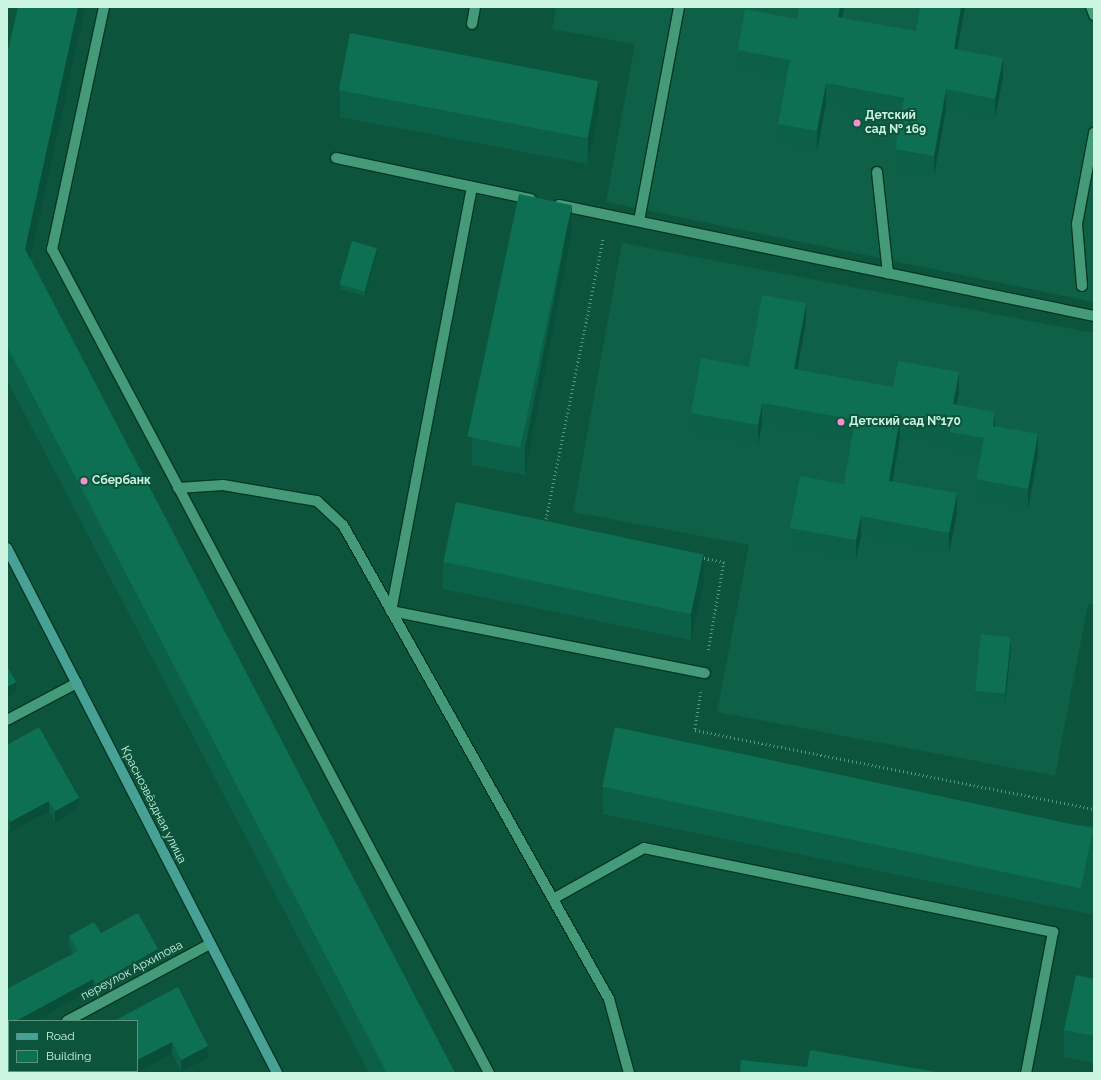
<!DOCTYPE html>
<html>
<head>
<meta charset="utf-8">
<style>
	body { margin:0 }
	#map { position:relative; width:1101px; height:1080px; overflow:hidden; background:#0d543d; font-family:Raleway,sans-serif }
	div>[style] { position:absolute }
	.built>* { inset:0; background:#0e6046 }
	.path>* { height:2.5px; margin-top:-1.25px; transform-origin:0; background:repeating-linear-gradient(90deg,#5a957f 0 1px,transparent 0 4px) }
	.roads { filter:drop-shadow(1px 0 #053727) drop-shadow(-1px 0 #053727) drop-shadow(0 1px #053727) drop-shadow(0 -1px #053727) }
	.lane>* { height:10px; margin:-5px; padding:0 5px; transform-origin:5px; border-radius:5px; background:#459a7a }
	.street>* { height:10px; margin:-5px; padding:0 5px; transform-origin:5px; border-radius:5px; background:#459a7a }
	.secondary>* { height:10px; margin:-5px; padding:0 5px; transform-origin:5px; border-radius:5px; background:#47a195 }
	.wall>* { inset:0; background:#0b6047 }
	.shaded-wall>* { inset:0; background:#094e39; transform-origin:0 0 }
	.building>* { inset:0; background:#0d7052; transform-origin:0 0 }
	.dots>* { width:11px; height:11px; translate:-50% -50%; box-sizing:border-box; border:2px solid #0d543d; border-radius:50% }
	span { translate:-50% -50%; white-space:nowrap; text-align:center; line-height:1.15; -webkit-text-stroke:4px #0d543d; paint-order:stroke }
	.poi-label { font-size:12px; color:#cbf4e1; font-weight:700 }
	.left { translate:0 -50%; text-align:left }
	.street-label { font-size:12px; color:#cbf4e1 }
	.frame { position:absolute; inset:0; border:8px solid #cbf4e1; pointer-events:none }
	.legend { position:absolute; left:8px; top:1020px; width:130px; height:52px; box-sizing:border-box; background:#0d543d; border:1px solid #59947f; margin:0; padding:5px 7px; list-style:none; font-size:12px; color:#cbf4e1 }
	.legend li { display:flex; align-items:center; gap:8px; height:20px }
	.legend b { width:20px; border:1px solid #59947f }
</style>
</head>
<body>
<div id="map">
	<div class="built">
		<div style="clip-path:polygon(556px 7px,1094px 7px,1094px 302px,606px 202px,635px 44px,552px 29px)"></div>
		<div style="clip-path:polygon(622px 243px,1094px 333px,1094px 605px,1088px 604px,1055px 776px,717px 712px,749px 545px,573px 512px)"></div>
	</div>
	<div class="path">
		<div style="left:545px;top:523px;width:292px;rotate:-78.5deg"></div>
		<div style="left:700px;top:557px;width:25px;rotate:12deg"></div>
		<div style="left:724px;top:562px;width:92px;rotate:100deg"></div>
		<div style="left:701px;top:692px;width:38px;rotate:99deg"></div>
		<div style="left:695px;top:730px;width:407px;rotate:11.2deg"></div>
	</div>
	<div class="roads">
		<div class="lane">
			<div style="left:104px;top:7px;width:248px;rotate:102.1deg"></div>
			<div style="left:52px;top:249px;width:933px;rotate:62.06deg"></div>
			<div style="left:1091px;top:7px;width:9px;rotate:69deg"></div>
			<div style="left:472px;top:24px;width:17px;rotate:-80deg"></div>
			<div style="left:336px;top:158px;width:199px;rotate:11.9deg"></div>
			<div style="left:877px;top:172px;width:102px;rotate:83.8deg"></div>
			<div style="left:472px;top:187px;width:432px;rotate:100.8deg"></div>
			<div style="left:391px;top:611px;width:320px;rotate:11.2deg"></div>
			<div style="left:559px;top:205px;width:546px;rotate:11.72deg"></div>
			<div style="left:639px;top:221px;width:218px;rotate:-79.4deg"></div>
			<div style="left:1082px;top:286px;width:62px;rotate:-94.6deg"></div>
			<div style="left:1077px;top:224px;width:93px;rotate:-79.4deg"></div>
			<div style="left:178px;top:488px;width:45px;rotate:-3.8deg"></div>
			<div style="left:223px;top:485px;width:95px;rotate:9.7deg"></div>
			<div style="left:317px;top:501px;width:35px;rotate:43deg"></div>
			<div style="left:343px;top:525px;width:544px;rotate:60.7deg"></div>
			<div style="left:609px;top:999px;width:77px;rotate:74.9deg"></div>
			<div style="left:553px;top:899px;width:104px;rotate:-29.3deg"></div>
			<div style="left:644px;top:848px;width:418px;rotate:11.6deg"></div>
			<div style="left:1053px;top:932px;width:144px;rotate:100.8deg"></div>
		</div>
		<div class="street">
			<div style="left:7px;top:720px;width:79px;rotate:-27.9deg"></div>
			<div style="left:67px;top:1021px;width:162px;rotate:-28.3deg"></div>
			<div style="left:7px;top:1054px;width:3px;rotate:-45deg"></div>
		</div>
		<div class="secondary">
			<div style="left:7px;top:548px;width:590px;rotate:62.78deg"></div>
		</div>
	</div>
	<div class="wall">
		<div style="clip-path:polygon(799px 7px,844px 7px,842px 17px,957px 49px,1003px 77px,995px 118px,946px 109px,934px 176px,895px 169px,895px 149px,900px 118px,826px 103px,817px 151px,778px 143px,778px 124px,786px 79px,738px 70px,738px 50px,797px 19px)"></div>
		<div style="clip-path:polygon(7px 55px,31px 259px,455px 1073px,369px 1073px,7px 380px)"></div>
		<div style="clip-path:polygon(340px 90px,599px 107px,588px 164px,340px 117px)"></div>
		<div style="clip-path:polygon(572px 232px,525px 475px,472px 465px,472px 438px)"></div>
		<div style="clip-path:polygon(377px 254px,365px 296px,340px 289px,340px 284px)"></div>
		<div style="clip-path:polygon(806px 322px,797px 369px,893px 387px,959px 392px,956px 405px,995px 426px,1038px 454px,1028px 509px,976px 499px,976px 479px,980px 458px,950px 452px,950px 446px,900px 437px,892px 482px,957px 513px,949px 553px,861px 536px,856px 560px,790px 548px,790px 528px,844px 484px,852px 439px,762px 423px,758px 445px,691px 433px,691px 413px,749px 367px)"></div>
		<div style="clip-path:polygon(443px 562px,704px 581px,691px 640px,443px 589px)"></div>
		<div style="clip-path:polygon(1011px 648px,1005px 705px,974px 702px,974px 691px)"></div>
		<div style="clip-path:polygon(7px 745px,79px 808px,55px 822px,49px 811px,10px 832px,8px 828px,7px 829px)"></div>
		<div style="clip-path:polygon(603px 787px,1094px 826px,1094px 915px,603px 814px)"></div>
		<div style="clip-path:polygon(101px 933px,158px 960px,96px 994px,93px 989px,35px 1021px,9px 1021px,9px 1035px,7px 1036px,7px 989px,73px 954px,69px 947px,69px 936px)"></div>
		<div style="clip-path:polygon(1094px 979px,1094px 1063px,1064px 1057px,1064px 1030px)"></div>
		<div style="clip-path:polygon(178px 987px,208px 1058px,181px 1072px,172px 1054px,136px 1073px,17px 1073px)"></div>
	</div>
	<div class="shaded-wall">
		<div style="clip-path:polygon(78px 7px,85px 7px,25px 283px,25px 249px)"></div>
		<div style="clip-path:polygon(840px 7px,844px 7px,838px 37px,838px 17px)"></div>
		<div style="clip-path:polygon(961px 7px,965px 7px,954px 69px,954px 49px)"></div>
		<div style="clip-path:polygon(1003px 58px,1003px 77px,995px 118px,995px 99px)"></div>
		<div style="clip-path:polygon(599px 80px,599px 107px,588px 164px,588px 137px)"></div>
		<div style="clip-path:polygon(826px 83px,826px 103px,817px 151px,817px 131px)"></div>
		<div style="clip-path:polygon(946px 89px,946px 109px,934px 176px,934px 156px)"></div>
		<div style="clip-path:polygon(572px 205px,572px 232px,525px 475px,525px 448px)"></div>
		<div style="clip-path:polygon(377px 248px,377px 254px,365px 296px,365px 290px)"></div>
		<div style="clip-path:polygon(806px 303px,806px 322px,794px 389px,794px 369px)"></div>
		<div style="clip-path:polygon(959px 372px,959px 392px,953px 424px,953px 404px)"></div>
		<div style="clip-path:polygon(762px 403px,762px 423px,758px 445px,758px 425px)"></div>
		<div style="clip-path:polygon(995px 412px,995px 432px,993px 426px)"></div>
		<div style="clip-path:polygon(900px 417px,900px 437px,889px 501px,889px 481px)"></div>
		<div style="clip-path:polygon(1038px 434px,1038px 454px,1028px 509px,1028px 489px)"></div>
		<div style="clip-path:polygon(957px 493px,957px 513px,949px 553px,949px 533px)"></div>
		<div style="clip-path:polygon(861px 516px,861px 536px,856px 560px,856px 540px)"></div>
		<div style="clip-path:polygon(704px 554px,704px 581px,691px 640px,691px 613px)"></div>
		<div style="clip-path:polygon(1011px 637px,1011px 648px,1005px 705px,1005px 695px)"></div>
		<div style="clip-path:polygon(16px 682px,16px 693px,7px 698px,7px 687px)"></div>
		<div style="clip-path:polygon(79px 798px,79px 808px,55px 822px,55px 811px)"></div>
		<div style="clip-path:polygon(49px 801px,49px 811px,10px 832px,10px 822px)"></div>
		<div style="left:7px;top:818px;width:1px;height:11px"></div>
		<div style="clip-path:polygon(158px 949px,158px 960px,96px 994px,96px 984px)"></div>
		<div style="clip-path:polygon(93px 979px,93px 989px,35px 1021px,16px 1021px)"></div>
		<div style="clip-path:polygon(9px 1025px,9px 1035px,7px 1036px,7px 1026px)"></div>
		<div style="clip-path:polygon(172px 1042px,172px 1054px,136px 1073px,115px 1073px,115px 1072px,117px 1071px,137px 1071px,137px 1060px)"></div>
		<div style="clip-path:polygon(208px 1046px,208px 1058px,181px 1072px,181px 1060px)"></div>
	</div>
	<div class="building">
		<div style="clip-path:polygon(18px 7px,78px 7px,25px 249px,455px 1073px,387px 1073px,7px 346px,7px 55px)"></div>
		<div style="clip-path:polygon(799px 7px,840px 7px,838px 17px,916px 31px,920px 7px,961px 7px,954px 49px,1003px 58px,995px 99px,946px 89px,934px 156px,895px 149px,904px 98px,826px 83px,817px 131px,778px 124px,790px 60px,738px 50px,745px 9px,797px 19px)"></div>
		<div style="left:350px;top:33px;width:253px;height:58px;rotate:11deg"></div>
		<div style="left:519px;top:194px;width:54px;height:248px;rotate:12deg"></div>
		<div style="left:352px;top:241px;width:26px;height:45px;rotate:16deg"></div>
		<div style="clip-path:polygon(762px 295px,806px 303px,794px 369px,893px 387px,898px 361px,959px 372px,953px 404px,995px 412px,993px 426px,1038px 434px,1028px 489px,976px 479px,984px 438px,950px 432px,951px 427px,900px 417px,889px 481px,957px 493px,949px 533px,861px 516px,856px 540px,790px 528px,800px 476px,844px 484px,855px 420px,762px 403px,758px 425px,691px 413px,701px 358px,749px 367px)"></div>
		<div style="left:456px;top:502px;width:253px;height:61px;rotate:12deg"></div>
		<div style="left:981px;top:634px;width:30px;height:57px;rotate:6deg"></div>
		<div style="clip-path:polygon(7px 666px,16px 682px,7px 687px)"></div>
		<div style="clip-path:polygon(39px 727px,79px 798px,55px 811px,49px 801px,10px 822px,8px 818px,7px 818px,7px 745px)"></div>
		<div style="left:615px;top:727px;width:489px;height:61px;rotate:12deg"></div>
		<div style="clip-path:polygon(138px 913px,158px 949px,96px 984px,93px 979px,16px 1021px,9px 1021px,9px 1025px,7px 1026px,7px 989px,78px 951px,69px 936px,94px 922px,101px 933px)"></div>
		<div style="clip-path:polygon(1076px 975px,1094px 979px,1094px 1036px,1064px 1030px)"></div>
		<div style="clip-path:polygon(178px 987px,208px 1046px,181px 1060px,172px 1042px,137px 1060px,137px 1021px,114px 1021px)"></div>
		<div style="clip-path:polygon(810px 1050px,942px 1073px,740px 1073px,741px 1060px,807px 1067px)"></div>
		<div style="clip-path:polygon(21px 1071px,117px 1071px,115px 1072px,116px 1073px,17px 1073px)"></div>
	</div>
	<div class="dots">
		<div style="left:857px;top:123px;background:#f890cb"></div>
		<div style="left:841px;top:422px;background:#f890cb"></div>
		<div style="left:84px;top:481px;background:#f890cb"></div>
	</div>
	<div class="poi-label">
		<span class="left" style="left:865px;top:123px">Детский<br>сад № 169</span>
		<span class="left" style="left:849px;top:422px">Детский сад №170</span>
		<span class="left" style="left:92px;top:481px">Сбербанк</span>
	</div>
	<div class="street-label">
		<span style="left:153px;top:805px;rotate:63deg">Краснозвёздная улица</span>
		<span style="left:132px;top:971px;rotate:-28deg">переулок Архипова</span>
	</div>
	<div class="frame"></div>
	<ul class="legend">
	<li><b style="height:5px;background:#47a195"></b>Road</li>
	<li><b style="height:11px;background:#0d7052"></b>Building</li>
	</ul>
</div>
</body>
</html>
